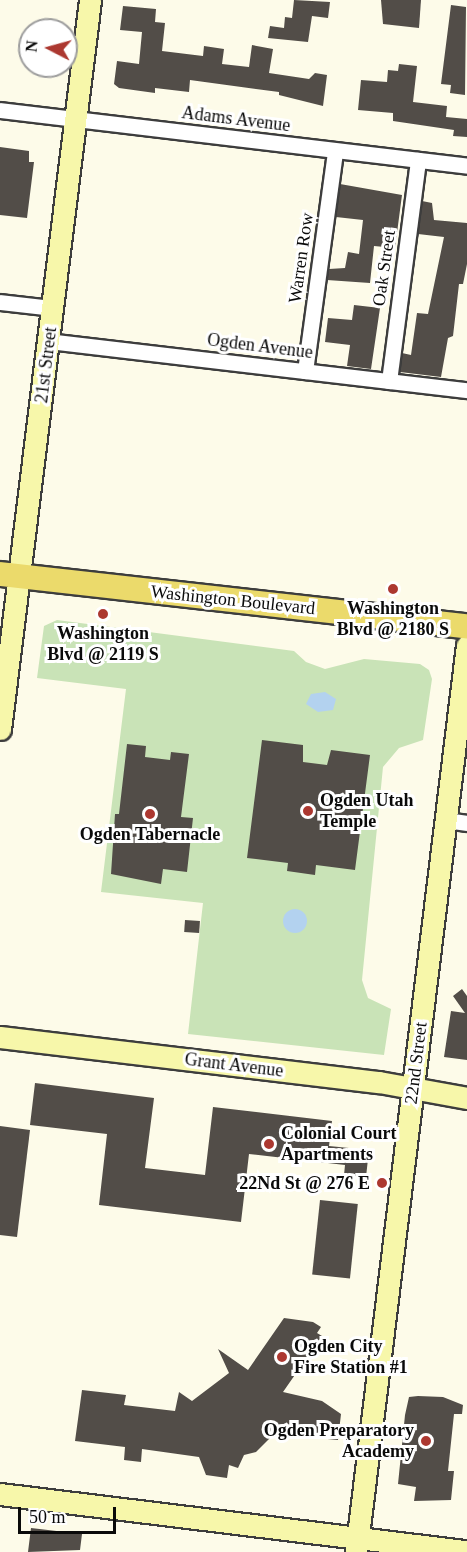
<!DOCTYPE html>
<html>
<head>
<meta charset="utf-8">
<style>
	body { margin:0 }
	#map { position:relative; width:467px; height:1552px; overflow:hidden; background:#fdfbe9; font-family:"Times New Roman",serif }
	div>[style] { position:absolute }
	.green>* { inset:0; background:#c9e3b7 }
	.water>* { inset:0; background:#b3d2ef }
	.round { border-radius:50% }
	.building>* { inset:0; background:#524d48; transform-origin:0 0 }
	.roads { filter:drop-shadow(2px 0 #3d3d3d) drop-shadow(-2px 0 #3d3d3d) drop-shadow(0 2px #3d3d3d) drop-shadow(0 -2px #3d3d3d) }
	.street>* { height:15px; margin:-7.5px; padding:0 7.5px; transform-origin:7.5px; border-radius:7.5px; background:#fff }
	.secondary>* { height:21px; margin:-10.5px; padding:0 10.5px; transform-origin:10.5px; border-radius:10.5px; background:#f7f7aa }
	.primary>* { height:24px; margin:-12px; padding:0 12px; transform-origin:12px; border-radius:12px; background:#ebda6b }
	.dots>* { width:16px; height:16px; translate:-50% -50%; box-sizing:border-box; border:3px solid #fff; border-radius:50% }
	span { translate:-50% -50%; white-space:nowrap; text-align:center; line-height:1.15; -webkit-text-stroke:6px #fff; paint-order:stroke }
	.street-label { font-size:18px; color:#0a0a0a }
	.poi-label { font-size:18px; color:#0a0a0a; font-weight:700 }
	.left { translate:0 -50%; text-align:left }
	.right { translate:-100% -50%; text-align:right }
	.north { position:absolute; left:18px; top:18px; width:60px; height:60px; box-sizing:border-box; background:#fff; border:2px solid #9d9d9d; border-radius:50%; rotate:276deg; font-size:16px; font-weight:700; line-height:24px; text-align:center; color:#0a0a0a }
	.north::after { content:''; display:block; margin:auto; width:21px; height:27px; background:#ac3830; clip-path:polygon(50% 0,100% 100%,50% 72%,0 100%) }
	.scale { position:absolute; left:18px; top:1507px; width:98px; height:27px; box-sizing:border-box; border:3px solid #0a0a0a; border-top:0; padding-left:8px; font-size:18px; line-height:21px; white-space:nowrap; color:#0a0a0a; -webkit-text-stroke:4px #fff; paint-order:stroke }
</style>
</head>
<body>
<div id="map">
	<div class="green">
		<div style="clip-path:polygon(57px 620px,294px 651px,306px 662px,325px 669px,364px 659px,420px 664px,429px 670px,432px 679px,423px 740px,399px 748px,383px 767px,362px 980px,368px 998px,391px 1009px,384px 1055px,188px 1034px,203px 903px,101px 892px,126px 689px,37px 678px,44px 626px)"></div>
	</div>
	<div class="water">
		<div style="clip-path:polygon(325px 692px,336px 699px,333px 710px,318px 712px,306px 704px,311px 694px)"></div>
		<div class="round" style="left:283px;top:909px;width:24px;height:24px"></div>
	</div>
	<div class="building">
		<div style="clip-path:polygon(294px 0,330px 2px,328px 18px,312px 16px,308px 42px,268px 38px,270px 26px,284px 28px,285px 17px,292px 18px)"></div>
		<div style="clip-path:polygon(381px 0,421px 0,419px 28px,383px 24px)"></div>
		<div style="clip-path:polygon(451px 5px,466px 7px,465px 95px,450px 93px,451px 85px,441px 84px)"></div>
		<div style="clip-path:polygon(123px 6px,156px 9px,155px 22px,165px 23px,162px 51px,203px 56px,204px 46px,224px 49px,222px 64px,249px 67px,252px 45px,273px 49px,269px 73px,309px 79px,315px 73px,327px 75px,323px 106px,279px 95px,279px 92px,190px 80px,189px 92px,155px 88px,155px 93px,119px 88px,114px 84px,117px 61px,139px 64px,142px 32px,120px 30px)"></div>
		<div style="clip-path:polygon(399px 64px,417px 66px,413px 102px,447px 106px,446px 117px,467px 119px,467px 137px,453px 136px,454px 130px,393px 121px,393px 113px,358px 110px,361px 80px,387px 82px,388px 70px,398px 71px)"></div>
		<div style="clip-path:polygon(0 147px,29px 151px,29px 162px,34px 162px,27px 218px,0 215px)"></div>
		<div style="clip-path:polygon(340px 184px,402px 195px,395px 248px,374px 246px,370px 283px,327px 280px,329px 269px,345px 268px,348px 252px,359px 254px,363px 220px,336px 217px)"></div>
		<div style="clip-path:polygon(422px 201px,432px 203px,434px 220px,467px 223px,467px 264px,463px 284px,459px 284px,453px 336px,448px 338px,441px 377px,400px 372px,402px 353px,411px 355px,417px 313px,428px 314px,444px 237px,418px 234px)"></div>
		<div style="clip-path:polygon(354px 305px,380px 308px,371px 369px,347px 366px,350px 345px,325px 342px,328px 318px,352px 320px)"></div>
		<div style="clip-path:polygon(262px 740px,303px 745px,303px 762px,327px 765px,331px 750px,370px 755px,355px 870px,316px 865px,315px 875px,287px 871px,288px 863px,247px 858px)"></div>
		<div style="clip-path:polygon(127px 744px,146px 746px,145px 757px,170px 760px,171px 752px,189px 754px,181px 817px,193px 818px,187px 872px,163px 869px,161px 884px,111px 874px,115px 814px,119px 814px)"></div>
		<div style="left:185px;top:920px;width:15px;height:12px;rotate:4deg"></div>
		<div style="clip-path:polygon(462px 989px,467px 996px,467px 1060px,444px 1057px,451px 1011px,465px 1013px,453px 996px)"></div>
		<div style="clip-path:polygon(35px 1083px,154px 1098px,145px 1168px,205px 1175px,213px 1107px,332px 1121px,329px 1146px,369px 1150px,366px 1177px,344px 1175px,345px 1165px,249px 1154px,241px 1222px,99px 1205px,107px 1134px,30px 1125px)"></div>
		<div style="clip-path:polygon(0 1126px,30px 1130px,17px 1237px,0 1235px)"></div>
		<div style="left:320px;top:1200px;width:38px;height:75px;rotate:6deg"></div>
		<div style="clip-path:polygon(284px 1318px,313px 1322px,321px 1327px,317px 1333px,322px 1336px,283px 1392px,322px 1401px,341px 1414px,338px 1440px,274px 1434px,256px 1452px,244px 1455px,238px 1468px,229px 1465px,227px 1478px,206px 1475px,199px 1457px,142px 1449px,141px 1462px,124px 1460px,125px 1447px,75px 1441px,82px 1390px,126px 1395px,124px 1405px,175px 1411px,179px 1392px,192px 1401px,229px 1373px,218px 1349px,248px 1370px)"></div>
		<div style="clip-path:polygon(418px 1396px,443px 1397px,463px 1405px,462px 1414px,454px 1414px,448px 1471px,454px 1471px,451px 1500px,414px 1501px,416px 1487px,398px 1484px,405px 1415px,409px 1397px)"></div>
		<div style="clip-path:polygon(31px 1528px,82px 1534px,80px 1550px,28px 1552px)"></div>
	</div>
	<div class="roads">
		<div class="street">
			<div style="left:0;top:110px;width:470px;rotate:6.8deg"></div>
			<div style="left:0;top:302px;width:53px;rotate:6.5deg"></div>
			<div style="left:48px;top:341px;width:422px;rotate:6.7deg"></div>
			<div style="left:305px;top:371px;width:222px;rotate:-82.2deg"></div>
			<div style="left:389px;top:381px;width:223px;rotate:-82.5deg"></div>
			<div style="left:446px;top:820px;width:21px;rotate:8deg"></div>
		</div>
		<div class="secondary">
			<div style="left:0;top:729px;width:735px;rotate:-82.96deg"></div>
			<div style="left:0;top:1037px;width:382px;rotate:6.8deg"></div>
			<div style="left:379px;top:1082px;width:89px;rotate:10.3deg"></div>
			<div style="left:0;top:1494px;width:470px;rotate:7deg"></div>
			<div style="left:356px;top:1552px;width:913px;rotate:-83.02deg"></div>
		</div>
		<div class="primary">
			<div style="left:0;top:574px;width:470px;rotate:6.4deg"></div>
		</div>
	</div>
	<div class="dots">
		<div style="left:393px;top:589px;background:#ac3830"></div>
		<div style="left:103px;top:614px;background:#ac3830"></div>
		<div style="left:308px;top:811px;background:#ac3830"></div>
		<div style="left:150px;top:814px;background:#ac3830"></div>
		<div style="left:269px;top:1144px;background:#ac3830"></div>
		<div style="left:382px;top:1183px;background:#ac3830"></div>
		<div style="left:282px;top:1357px;background:#ac3830"></div>
		<div style="left:426px;top:1441px;background:#ac3830"></div>
	</div>
	<div class="street-label">
		<span style="left:236px;top:119px;rotate:7deg">Adams Avenue</span>
		<span style="left:301px;top:258px;rotate:-82deg">Warren Row</span>
		<span style="left:384px;top:268px;rotate:-82deg">Oak Street</span>
		<span style="left:260px;top:346px;rotate:7deg">Ogden Avenue</span>
		<span style="left:46px;top:365px;rotate:-83deg">21st Street</span>
		<span style="left:233px;top:600px;rotate:6deg">Washington Boulevard</span>
		<span style="left:416px;top:1063px;rotate:-83deg">22nd Street</span>
		<span style="left:234px;top:1065px;rotate:7deg">Grant Avenue</span>
	</div>
	<div class="poi-label">
		<span style="left:393px;top:619px">Washington<br>Blvd @ 2180 S</span>
		<span style="left:103px;top:644px">Washington<br>Blvd @ 2119 S</span>
		<span class="left" style="left:320px;top:811px">Ogden Utah<br>Temple</span>
		<span style="left:150px;top:834px">Ogden Tabernacle</span>
		<span class="left" style="left:281px;top:1144px">Colonial Court<br>Apartments</span>
		<span class="right" style="left:370px;top:1183px">22Nd St @ 276 E</span>
		<span class="left" style="left:294px;top:1357px">Ogden City<br>Fire Station #1</span>
		<span class="right" style="left:414px;top:1441px">Ogden Preparatory<br>Academy</span>
	</div>
	<div class="north">N</div>
	<div class="scale">50 m</div>
</div>
</body>
</html>
